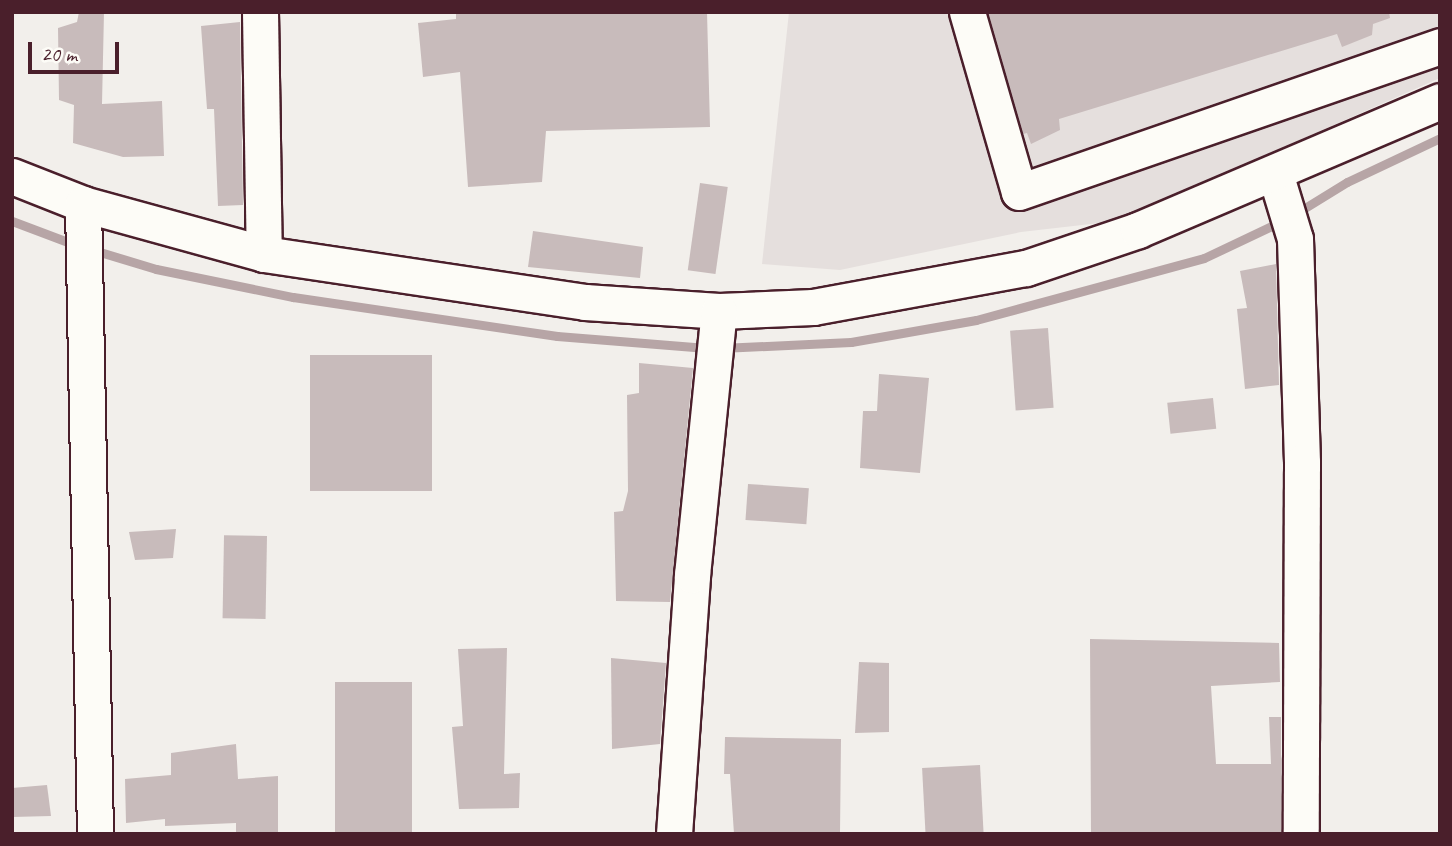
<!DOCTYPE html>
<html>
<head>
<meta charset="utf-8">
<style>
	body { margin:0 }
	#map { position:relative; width:1452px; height:846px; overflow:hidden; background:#f2efeb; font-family:Caveat,sans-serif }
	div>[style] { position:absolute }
	.built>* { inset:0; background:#e5dfdd }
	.stream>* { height:9px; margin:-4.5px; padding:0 4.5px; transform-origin:4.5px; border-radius:4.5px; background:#b7a5a6 }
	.building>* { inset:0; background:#c8bbbb; transform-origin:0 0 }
	.roads { filter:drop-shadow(2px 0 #4a1f2b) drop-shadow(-2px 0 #4a1f2b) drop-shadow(0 2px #4a1f2b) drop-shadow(0 -2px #4a1f2b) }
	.minor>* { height:35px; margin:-17.5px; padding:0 17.5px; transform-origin:17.5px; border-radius:17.5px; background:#fdfcf7 }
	span { translate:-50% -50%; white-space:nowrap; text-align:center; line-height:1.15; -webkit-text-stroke:7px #fdfcf7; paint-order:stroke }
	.frame { position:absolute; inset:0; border:14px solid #4a1f2b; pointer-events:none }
	.scale { position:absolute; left:28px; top:42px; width:91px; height:32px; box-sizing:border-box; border:4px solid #4a1f2b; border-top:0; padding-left:9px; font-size:21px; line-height:24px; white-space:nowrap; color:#4a1f2b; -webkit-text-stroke:5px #fdfcf7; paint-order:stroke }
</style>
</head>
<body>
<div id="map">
	<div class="built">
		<div style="clip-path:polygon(789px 12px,1440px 12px,1440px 78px,1117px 221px,1021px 232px,840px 270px,762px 264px)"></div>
	</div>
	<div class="stream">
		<div style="left:1295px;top:214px;width:61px;rotate:-31.6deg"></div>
		<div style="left:1347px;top:182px;width:103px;rotate:-25.3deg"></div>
		<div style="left:12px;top:221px;width:68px;rotate:20.6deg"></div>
		<div style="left:90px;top:249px;width:69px;rotate:16.9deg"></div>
		<div style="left:156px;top:269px;width:140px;rotate:11.6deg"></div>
		<div style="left:293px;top:297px;width:267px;rotate:8.4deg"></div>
		<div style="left:557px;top:336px;width:150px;rotate:4.6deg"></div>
		<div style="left:721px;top:348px;width:130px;rotate:-2.6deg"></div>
		<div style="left:851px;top:342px;width:127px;rotate:-10deg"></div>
		<div style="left:976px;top:320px;width:236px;rotate:-15.2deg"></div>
		<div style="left:1204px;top:258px;width:86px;rotate:-25.4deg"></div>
	</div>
	<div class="building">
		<div style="clip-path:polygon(79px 12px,104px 12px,102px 104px,162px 101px,164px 156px,123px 157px,73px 143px,74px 105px,59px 100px,58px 28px,77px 22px)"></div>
		<div style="clip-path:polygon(456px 12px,707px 12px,710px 127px,546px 131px,542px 182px,468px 187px,460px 72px,423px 77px,418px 23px,456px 19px)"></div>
		<div style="clip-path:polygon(988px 12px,1389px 12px,1390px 18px,1373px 24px,1372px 35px,1342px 47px,1337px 34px,1059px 119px,1060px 130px,1031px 144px,1027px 133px,1023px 134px)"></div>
		<div style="clip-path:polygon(240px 22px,243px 205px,218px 206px,214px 109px,207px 109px,201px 26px)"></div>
		<div style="left:700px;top:183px;width:28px;height:88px;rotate:8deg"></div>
		<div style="clip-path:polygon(533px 231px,643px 247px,640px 278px,528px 267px)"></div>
		<div style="clip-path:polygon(1276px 264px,1279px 385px,1245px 389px,1237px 309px,1247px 308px,1240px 271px)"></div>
		<div style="left:1048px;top:328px;width:80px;height:38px;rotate:86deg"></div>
		<div style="left:310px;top:355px;width:122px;height:136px"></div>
		<div style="clip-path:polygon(639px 363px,693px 368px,670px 602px,616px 601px,614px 512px,623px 511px,628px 491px,627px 395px,639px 393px)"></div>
		<div style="clip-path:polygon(879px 374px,929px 378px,920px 473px,860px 468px,863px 411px,877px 411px)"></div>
		<div style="left:1213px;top:398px;width:31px;height:46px;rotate:84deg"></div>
		<div style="left:748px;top:484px;width:61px;height:36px;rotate:4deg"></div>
		<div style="clip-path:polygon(176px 529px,173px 558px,135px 560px,129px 532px)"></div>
		<div style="left:267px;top:536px;width:83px;height:43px;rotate:91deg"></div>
		<div style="clip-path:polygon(1090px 639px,1279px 643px,1280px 682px,1211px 686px,1216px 764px,1271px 764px,1269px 717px,1281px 717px,1281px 832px,1091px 834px)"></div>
		<div style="clip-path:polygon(507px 648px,504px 774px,520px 773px,519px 808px,459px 809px,452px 727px,463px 726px,458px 649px)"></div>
		<div style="clip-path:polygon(611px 658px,666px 663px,660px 744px,612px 749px)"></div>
		<div style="clip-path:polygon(859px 662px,889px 663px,889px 732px,855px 733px)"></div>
		<div style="left:412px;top:682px;width:152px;height:77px;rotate:90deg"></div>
		<div style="clip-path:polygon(725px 737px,841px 739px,840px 834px,734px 834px,730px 774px,724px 774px)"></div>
		<div style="clip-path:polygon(236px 744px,238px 779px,278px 776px,278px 834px,236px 834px,236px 823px,165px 826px,165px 819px,126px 823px,125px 779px,171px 775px,171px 753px)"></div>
		<div style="left:980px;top:765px;width:69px;height:58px;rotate:87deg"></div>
		<div style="clip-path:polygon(47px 785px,51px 816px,12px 817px,12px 788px)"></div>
	</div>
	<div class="roads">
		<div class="minor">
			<div style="left:260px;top:12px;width:242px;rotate:89.1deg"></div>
			<div style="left:967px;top:12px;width:187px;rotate:73.9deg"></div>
			<div style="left:1019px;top:192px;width:446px;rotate:-19.1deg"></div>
			<div style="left:1275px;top:173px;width:69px;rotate:73.1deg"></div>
			<div style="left:1295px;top:239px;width:224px;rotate:88.2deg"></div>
			<div style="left:1302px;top:463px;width:371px;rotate:90.2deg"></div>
			<div style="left:12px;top:176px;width:76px;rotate:21.5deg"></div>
			<div style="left:83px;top:204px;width:188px;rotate:15.4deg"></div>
			<div style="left:264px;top:254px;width:325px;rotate:8.5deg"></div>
			<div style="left:585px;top:302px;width:134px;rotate:3.8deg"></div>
			<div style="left:719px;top:311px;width:94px;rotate:-2.4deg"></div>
			<div style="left:813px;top:307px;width:217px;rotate:-10.4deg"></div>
			<div style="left:1026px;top:268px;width:118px;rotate:-18.7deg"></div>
			<div style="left:1138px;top:230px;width:328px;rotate:-23.1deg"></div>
			<div style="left:83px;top:204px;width:630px;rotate:88.91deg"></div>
			<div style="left:674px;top:834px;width:260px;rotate:-86deg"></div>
			<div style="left:692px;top:575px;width:265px;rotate:-84.2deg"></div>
		</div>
	</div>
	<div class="frame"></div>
	<div class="scale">20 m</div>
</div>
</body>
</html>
